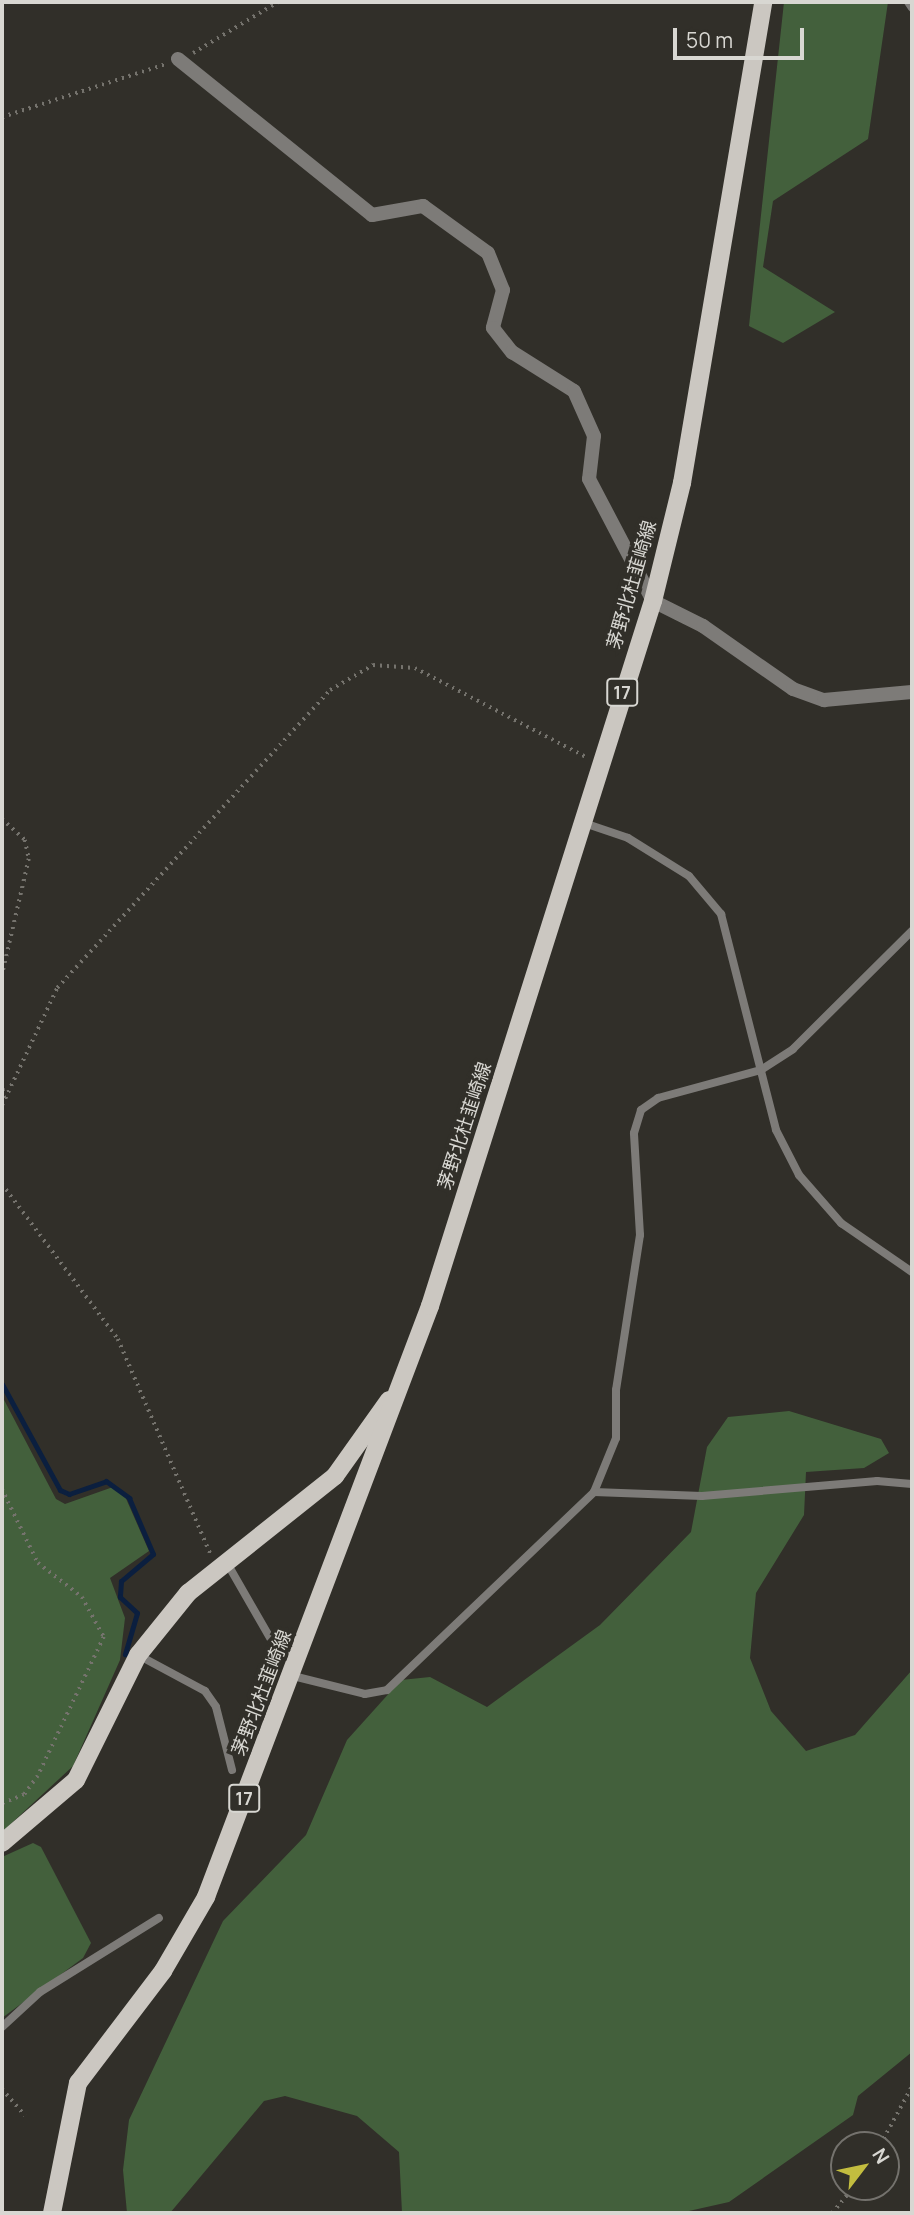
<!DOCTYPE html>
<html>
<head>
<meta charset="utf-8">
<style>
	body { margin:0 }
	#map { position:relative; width:914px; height:2215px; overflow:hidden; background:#312f29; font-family:Manrope,"Noto Sans JP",sans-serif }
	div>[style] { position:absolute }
	.forest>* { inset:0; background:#43603c }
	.stream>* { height:5px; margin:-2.5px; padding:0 2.5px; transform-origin:2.5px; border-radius:2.5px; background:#0b1f3f }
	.path>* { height:3.5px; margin-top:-1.75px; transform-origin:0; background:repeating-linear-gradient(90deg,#75736d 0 2px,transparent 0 7px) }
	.lane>* { height:8px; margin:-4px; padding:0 4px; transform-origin:4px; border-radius:4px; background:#7d7b78 }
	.street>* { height:14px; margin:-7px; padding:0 7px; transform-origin:7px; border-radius:7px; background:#7d7b78 }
	.primary>* { height:18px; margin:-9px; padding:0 9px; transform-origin:9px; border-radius:9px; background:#cbc7c1 }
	span { translate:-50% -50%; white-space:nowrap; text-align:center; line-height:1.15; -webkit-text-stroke:7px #312f29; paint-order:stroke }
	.shield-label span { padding:2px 5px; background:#312f29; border:2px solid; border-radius:5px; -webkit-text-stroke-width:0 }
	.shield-label { font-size:18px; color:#d8d7d2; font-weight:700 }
	.street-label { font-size:19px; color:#d8d7d2 }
	.frame { position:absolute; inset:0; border:4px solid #d8d7d2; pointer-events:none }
	.north { position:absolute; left:830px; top:2131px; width:70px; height:70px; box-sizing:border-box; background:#312f29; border:2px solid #74726d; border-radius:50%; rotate:58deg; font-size:19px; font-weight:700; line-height:28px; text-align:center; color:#d8d7d2 }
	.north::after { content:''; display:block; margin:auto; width:24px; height:32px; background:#c3bd3f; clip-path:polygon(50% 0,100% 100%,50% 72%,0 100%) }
	.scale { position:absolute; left:673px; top:28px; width:131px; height:32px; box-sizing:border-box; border:4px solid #d8d7d2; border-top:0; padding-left:9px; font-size:21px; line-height:24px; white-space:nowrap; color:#d8d7d2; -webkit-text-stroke:5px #312f29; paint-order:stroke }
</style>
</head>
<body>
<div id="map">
	<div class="forest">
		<div style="clip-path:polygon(784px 2px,888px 2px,868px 139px,773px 201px,763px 267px,835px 312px,783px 343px,749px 326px)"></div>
		<div style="clip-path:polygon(2px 1396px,56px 1499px,65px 1504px,113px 1487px,124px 1494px,149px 1551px,110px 1578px,125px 1618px,120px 1660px,73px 1766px,2px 1832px)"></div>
		<div style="clip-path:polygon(789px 1411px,881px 1439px,889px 1453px,864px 1468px,806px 1472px,804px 1515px,756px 1593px,750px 1658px,771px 1711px,806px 1751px,855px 1735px,912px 1670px,912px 2052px,858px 2096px,853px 2115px,729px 2202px,680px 2213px,402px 2213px,399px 2152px,357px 2116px,285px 2096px,264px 2101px,170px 2213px,127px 2213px,123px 2170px,129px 2120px,223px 1921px,306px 1835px,347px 1740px,401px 1680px,430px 1677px,487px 1707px,600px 1625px,691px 1532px,707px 1447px,728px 1417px)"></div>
		<div style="clip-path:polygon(33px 1843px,41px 1847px,91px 1943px,83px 1958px,2px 2018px,2px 1857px)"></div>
	</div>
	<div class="stream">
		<div style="left:2px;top:1384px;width:121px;rotate:61.3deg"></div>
		<div style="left:60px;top:1490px;width:10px;rotate:24deg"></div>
		<div style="left:69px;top:1494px;width:39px;rotate:-19deg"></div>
		<div style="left:106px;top:1481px;width:29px;rotate:36deg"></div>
		<div style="left:129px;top:1498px;width:61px;rotate:66.8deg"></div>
		<div style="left:153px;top:1554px;width:42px;rotate:139.8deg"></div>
		<div style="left:121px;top:1581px;width:16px;rotate:94deg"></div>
		<div style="left:120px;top:1597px;width:23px;rotate:43deg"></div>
		<div style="left:137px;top:1613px;width:43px;rotate:106.3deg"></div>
	</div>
	<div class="path">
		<div style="left:193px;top:53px;width:99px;rotate:-31deg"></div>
		<div style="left:2px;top:117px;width:172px;rotate:-17.9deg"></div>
		<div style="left:2px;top:819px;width:31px;rotate:42deg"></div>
		<div style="left:25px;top:840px;width:19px;rotate:78deg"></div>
		<div style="left:29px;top:859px;width:120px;rotate:103deg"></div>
		<div style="left:2px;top:1082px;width:17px;rotate:83deg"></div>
		<div style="left:2px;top:1105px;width:129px;rotate:-64.8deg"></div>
		<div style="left:57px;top:988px;width:404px;rotate:-47.5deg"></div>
		<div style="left:330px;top:690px;width:50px;rotate:-30.2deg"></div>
		<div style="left:373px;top:665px;width:42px;rotate:4.1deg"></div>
		<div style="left:415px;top:668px;width:195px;rotate:27.5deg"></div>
		<div style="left:2px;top:1184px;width:194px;rotate:53.2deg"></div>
		<div style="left:118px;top:1339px;width:235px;rotate:66.7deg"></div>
		<div style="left:2px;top:1489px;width:82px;rotate:64.1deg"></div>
		<div style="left:38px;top:1563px;width:56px;rotate:37.7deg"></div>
		<div style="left:82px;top:1597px;width:46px;rotate:61.2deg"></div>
		<div style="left:104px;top:1637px;width:154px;rotate:115.4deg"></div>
		<div style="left:38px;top:1776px;width:24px;rotate:126deg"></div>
		<div style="left:24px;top:1795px;width:24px;rotate:158deg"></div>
		<div style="left:2px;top:2089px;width:35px;rotate:49deg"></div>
		<div style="left:880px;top:2145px;width:67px;rotate:-61.5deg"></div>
		<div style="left:832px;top:2213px;width:34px;rotate:-50deg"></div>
	</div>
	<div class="lane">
		<div style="left:908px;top:2px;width:7px;rotate:56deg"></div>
		<div style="left:584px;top:823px;width:46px;rotate:18.8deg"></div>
		<div style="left:628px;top:838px;width:72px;rotate:31.9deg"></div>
		<div style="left:689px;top:876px;width:50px;rotate:49.9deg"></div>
		<div style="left:721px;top:914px;width:223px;rotate:75.7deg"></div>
		<div style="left:776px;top:1130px;width:51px;rotate:62.9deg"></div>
		<div style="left:799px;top:1175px;width:64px;rotate:48.8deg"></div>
		<div style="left:841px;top:1223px;width:86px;rotate:34.6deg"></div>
		<div style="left:594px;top:1492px;width:58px;rotate:-67.8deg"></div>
		<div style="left:616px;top:1438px;width:48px;rotate:-90deg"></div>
		<div style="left:616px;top:1390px;width:157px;rotate:-81.2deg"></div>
		<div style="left:640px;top:1235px;width:102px;rotate:-93.4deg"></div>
		<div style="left:634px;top:1133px;width:24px;rotate:-73deg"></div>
		<div style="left:641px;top:1110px;width:21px;rotate:-35deg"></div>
		<div style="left:658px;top:1098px;width:107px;rotate:-15.2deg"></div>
		<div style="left:761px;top:1070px;width:38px;rotate:-33deg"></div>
		<div style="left:793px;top:1049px;width:168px;rotate:-44.8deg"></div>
		<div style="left:227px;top:1563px;width:92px;rotate:60.1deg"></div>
		<div style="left:273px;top:1643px;width:27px;rotate:28deg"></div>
		<div style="left:138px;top:1655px;width:76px;rotate:28.2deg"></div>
		<div style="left:205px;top:1691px;width:19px;rotate:55deg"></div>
		<div style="left:216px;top:1707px;width:65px;rotate:75.7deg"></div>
		<div style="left:289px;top:1675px;width:78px;rotate:14deg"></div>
		<div style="left:365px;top:1694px;width:22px;rotate:-10deg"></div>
		<div style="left:387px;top:1690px;width:286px;rotate:-43.7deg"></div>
		<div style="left:594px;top:1492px;width:108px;rotate:2.1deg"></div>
		<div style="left:702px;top:1496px;width:176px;rotate:-4.9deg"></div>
		<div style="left:877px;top:1481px;width:35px;rotate:5deg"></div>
		<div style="left:2px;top:2027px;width:52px;rotate:-42.6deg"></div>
		<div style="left:40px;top:1992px;width:140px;rotate:-31.9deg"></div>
	</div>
	<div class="street">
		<div style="left:178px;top:59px;width:249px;rotate:38.8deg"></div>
		<div style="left:372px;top:215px;width:52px;rotate:-10deg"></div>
		<div style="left:423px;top:206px;width:80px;rotate:35.9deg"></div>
		<div style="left:488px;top:253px;width:40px;rotate:68deg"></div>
		<div style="left:503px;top:290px;width:39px;rotate:105deg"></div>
		<div style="left:493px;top:328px;width:31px;rotate:52deg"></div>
		<div style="left:512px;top:352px;width:73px;rotate:32.2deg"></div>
		<div style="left:574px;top:391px;width:49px;rotate:66deg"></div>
		<div style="left:594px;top:436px;width:43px;rotate:96.6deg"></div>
		<div style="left:589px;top:479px;width:138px;rotate:62.3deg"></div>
		<div style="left:653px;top:601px;width:56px;rotate:26.6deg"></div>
		<div style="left:703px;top:626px;width:110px;rotate:35deg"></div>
		<div style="left:793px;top:689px;width:33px;rotate:20deg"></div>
		<div style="left:824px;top:700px;width:88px;rotate:-5.2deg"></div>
	</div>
	<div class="primary">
		<div style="left:2px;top:1843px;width:97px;rotate:-40.4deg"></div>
		<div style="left:76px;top:1780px;width:140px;rotate:-63.6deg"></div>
		<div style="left:138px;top:1655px;width:80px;rotate:-51.1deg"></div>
		<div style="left:188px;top:1593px;width:188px;rotate:-38.5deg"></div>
		<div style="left:335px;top:1476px;width:93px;rotate:-54.6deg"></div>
		<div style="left:52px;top:2213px;width:133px;rotate:-78.7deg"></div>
		<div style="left:78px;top:2083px;width:141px;rotate:-52.8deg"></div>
		<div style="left:163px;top:1971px;width:86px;rotate:-59.8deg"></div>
		<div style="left:206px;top:1897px;width:632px;rotate:-69.24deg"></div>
		<div style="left:430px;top:1306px;width:739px;rotate:-72.45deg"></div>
		<div style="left:653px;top:601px;width:122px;rotate:-76.2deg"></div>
		<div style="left:682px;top:483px;width:488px;rotate:-80.4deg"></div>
	</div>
	<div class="shield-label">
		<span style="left:622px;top:692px">17</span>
		<span style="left:244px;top:1798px">17</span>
	</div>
	<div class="street-label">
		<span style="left:632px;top:585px;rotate:-74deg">茅野北杜韮崎線</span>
		<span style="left:465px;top:1126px;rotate:-72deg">茅野北杜韮崎線</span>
		<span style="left:262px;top:1693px;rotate:-69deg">茅野北杜韮崎線</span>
	</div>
	<div class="frame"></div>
	<div class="north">N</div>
	<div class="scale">50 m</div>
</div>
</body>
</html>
